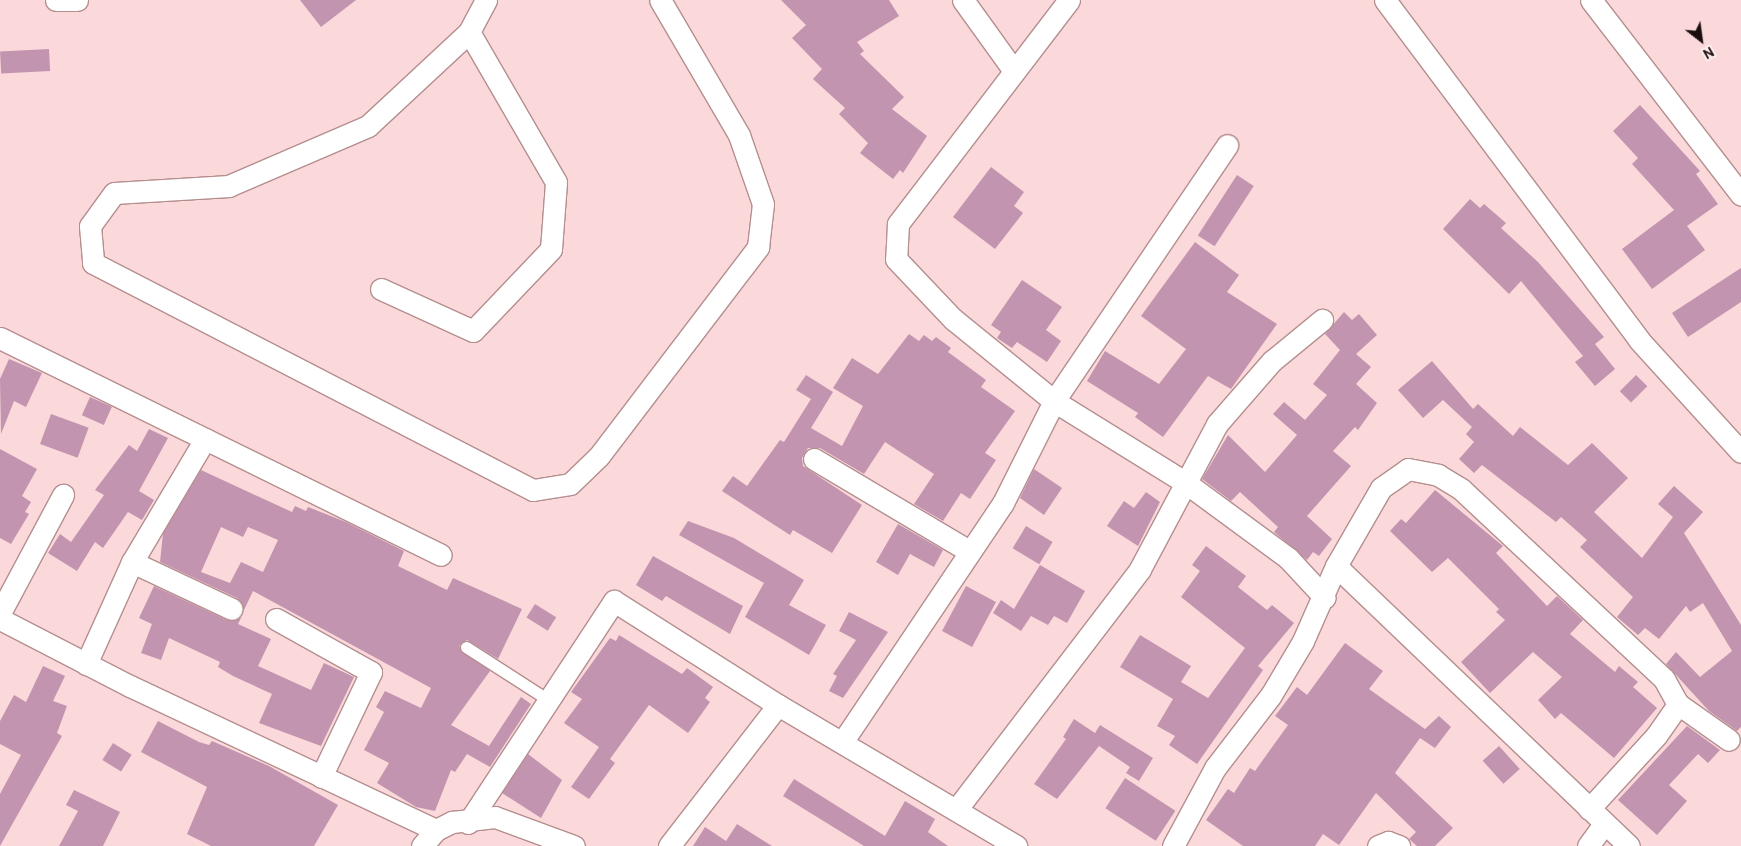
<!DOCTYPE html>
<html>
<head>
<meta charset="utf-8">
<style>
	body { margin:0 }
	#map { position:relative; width:1741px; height:846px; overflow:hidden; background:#fbd9da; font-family:Cabin,sans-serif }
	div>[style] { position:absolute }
	.building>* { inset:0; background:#c294af; transform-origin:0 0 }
	.roads { filter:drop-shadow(1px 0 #b58e8f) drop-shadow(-1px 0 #b58e8f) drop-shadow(0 1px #b58e8f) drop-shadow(0 -1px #b58e8f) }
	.lane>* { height:11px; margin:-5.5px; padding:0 5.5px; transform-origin:5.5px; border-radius:5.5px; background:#fff }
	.street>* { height:21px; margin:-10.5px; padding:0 10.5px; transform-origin:10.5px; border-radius:10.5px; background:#fff }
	span { translate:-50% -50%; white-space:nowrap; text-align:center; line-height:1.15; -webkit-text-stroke:4px #fdebeb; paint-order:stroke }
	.north { position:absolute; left:1676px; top:15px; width:50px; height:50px; -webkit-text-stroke:4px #fdebeb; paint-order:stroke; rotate:150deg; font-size:14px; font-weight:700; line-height:20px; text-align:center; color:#1b0e0e }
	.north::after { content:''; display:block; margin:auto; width:18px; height:22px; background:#1b0e0e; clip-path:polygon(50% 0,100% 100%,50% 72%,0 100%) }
</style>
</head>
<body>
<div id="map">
	<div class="building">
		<div style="clip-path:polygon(300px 0,356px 0,321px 27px)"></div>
		<div style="clip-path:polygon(781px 0,889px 0,899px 16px,857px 42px,864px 51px,860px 54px,904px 97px,892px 109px,927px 136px,903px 173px,900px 170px,893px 179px,860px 153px,868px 143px,839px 114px,845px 108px,813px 79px,822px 69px,792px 38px,806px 25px)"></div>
		<div style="left:49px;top:49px;width:22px;height:49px;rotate:87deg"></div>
		<div style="clip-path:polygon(1640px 105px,1700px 171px,1696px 174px,1718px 204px,1687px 226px,1705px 250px,1652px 289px,1622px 249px,1674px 210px,1632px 164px,1638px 158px,1613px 131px)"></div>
		<div style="clip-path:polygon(991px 167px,1024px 192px,1014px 206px,1023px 213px,995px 249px,953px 217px)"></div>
		<div style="left:1237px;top:175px;width:20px;height:72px;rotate:33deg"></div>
		<div style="clip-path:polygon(1470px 199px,1480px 208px,1484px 204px,1506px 223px,1501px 228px,1538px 262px,1604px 337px,1595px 344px,1615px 369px,1595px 386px,1575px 362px,1583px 356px,1521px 281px,1509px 294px,1443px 229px)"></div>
		<div style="clip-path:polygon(1195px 242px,1239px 275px,1227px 292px,1277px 324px,1231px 389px,1208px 376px,1163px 437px,1135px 417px,1138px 413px,1087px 381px,1105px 351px,1159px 384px,1186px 349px,1141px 316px)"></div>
		<div style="clip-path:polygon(1741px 268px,1741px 302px,1688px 337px,1672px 313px)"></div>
		<div style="clip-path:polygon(1022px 280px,1062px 307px,1046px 330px,1061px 341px,1047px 362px,1017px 342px,1012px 348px,997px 338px,1001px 332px,991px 325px)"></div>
		<div style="clip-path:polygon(1344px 312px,1352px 320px,1359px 314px,1377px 335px,1356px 354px,1371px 367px,1356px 384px,1377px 403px,1358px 430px,1355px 427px,1333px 451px,1351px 466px,1307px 516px,1332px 539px,1319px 556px,1313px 552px,1307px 560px,1274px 532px,1278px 527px,1240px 492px,1231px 501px,1202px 479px,1228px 435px,1265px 472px,1297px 435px,1273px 414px,1284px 402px,1305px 420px,1327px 395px,1313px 384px,1340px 350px,1325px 334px)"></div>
		<div style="clip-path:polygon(909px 334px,919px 341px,924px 335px,932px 341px,936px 337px,951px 348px,948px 352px,986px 380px,981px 387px,1015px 411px,985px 453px,996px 460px,970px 499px,961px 493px,943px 521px,914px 504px,934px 474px,885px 442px,864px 474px,820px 448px,808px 448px,802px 458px,803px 466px,862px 505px,832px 553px,793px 530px,790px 535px,722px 491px,733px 476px,747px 486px,780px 440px,784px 442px,811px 399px,796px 390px,806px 375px,833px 392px,811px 428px,842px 446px,863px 406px,833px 388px,852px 358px,878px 374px)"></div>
		<div style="clip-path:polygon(9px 359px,42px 373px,26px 407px,14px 401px,1px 434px,0 379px)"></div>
		<div style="clip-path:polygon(1432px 361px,1473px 409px,1478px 404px,1513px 436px,1520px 427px,1568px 465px,1592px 443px,1628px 478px,1594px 512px,1642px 558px,1673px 517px,1658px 504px,1674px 486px,1703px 512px,1684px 533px,1741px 625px,1741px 727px,1737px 731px,1709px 711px,1666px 664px,1676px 652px,1700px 677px,1732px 651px,1703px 603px,1690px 612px,1686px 606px,1659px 639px,1645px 628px,1638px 635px,1617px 617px,1633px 597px,1580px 547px,1587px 540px,1561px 517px,1556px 522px,1482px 465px,1474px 473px,1459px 459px,1474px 442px,1466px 434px,1472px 427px,1443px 400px,1423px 418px,1398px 390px)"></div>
		<div style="left:1636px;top:375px;width:16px;height:23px;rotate:45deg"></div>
		<div style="left:90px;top:397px;width:24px;height:20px;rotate:24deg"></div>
		<div style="left:51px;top:414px;width:40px;height:32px;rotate:20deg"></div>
		<div style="clip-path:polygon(149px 429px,168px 438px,139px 491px,154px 500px,142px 520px,128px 512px,103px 548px,95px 542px,77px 571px,48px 553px,60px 534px,71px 542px,104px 495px,95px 490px,129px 445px,137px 451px)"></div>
		<div style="clip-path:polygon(0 449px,37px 469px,22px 496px,31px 502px,25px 512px,29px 514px,11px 544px,0 538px)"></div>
		<div style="clip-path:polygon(1034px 469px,1062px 488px,1044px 515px,1020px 498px)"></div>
		<div style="clip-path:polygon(evenodd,201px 470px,292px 512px,295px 506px,306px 511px,308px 507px,346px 522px,404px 551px,398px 566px,447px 590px,453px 578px,522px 609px,498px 659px,467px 640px,459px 646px,490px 671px,451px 725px,489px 746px,521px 697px,531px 704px,490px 767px,467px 754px,455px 772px,451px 770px,435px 811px,416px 807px,377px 783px,389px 763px,364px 750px,384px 712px,376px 707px,385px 691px,421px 708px,431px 688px,253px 591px,244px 610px,237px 598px,160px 562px,163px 533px,201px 470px,221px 527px,243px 537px,248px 527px,278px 540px,263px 572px,241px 562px,230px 583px,201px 572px,221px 527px)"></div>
		<div style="clip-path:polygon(1435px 490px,1503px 546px,1496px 553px,1547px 606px,1557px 596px,1583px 620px,1570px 634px,1615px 672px,1619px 666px,1638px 682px,1633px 687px,1657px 708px,1614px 758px,1561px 713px,1555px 719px,1538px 700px,1562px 677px,1533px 652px,1490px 693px,1461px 662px,1505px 620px,1496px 612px,1499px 609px,1448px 558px,1432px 572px,1390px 531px,1401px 519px,1406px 523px)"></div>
		<div style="clip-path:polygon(1146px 492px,1160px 502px,1138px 546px,1107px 526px,1124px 501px,1134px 508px)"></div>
		<div style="clip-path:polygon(688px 521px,734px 538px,804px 580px,789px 605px,826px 625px,809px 655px,745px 617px,764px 583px,679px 535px)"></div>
		<div style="clip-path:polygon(898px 524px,943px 550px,934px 567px,910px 554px,898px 575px,876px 562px)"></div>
		<div style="left:1026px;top:526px;width:31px;height:26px;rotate:31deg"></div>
		<div style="clip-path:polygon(1206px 546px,1246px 576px,1238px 587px,1267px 610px,1272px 605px,1294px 623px,1258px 666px,1263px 670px,1197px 764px,1169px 745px,1175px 736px,1157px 726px,1173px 699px,1120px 667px,1140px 635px,1191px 666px,1181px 682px,1208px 698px,1245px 648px,1181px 597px,1200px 571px,1192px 565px)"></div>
		<div style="clip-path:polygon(653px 556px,743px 606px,730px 634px,666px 596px,662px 601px,636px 585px)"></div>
		<div style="clip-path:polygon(1040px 565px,1085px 591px,1067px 623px,1054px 616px,1048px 625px,1031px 616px,1021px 631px,993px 613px,1001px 600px,1014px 609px)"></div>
		<div style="clip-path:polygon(154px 586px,227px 620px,241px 618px,238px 624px,271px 639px,258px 666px,311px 690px,324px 663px,354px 677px,321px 746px,259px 723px,272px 694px,233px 676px,218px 667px,220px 662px,169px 638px,161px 660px,141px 653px,152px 624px,139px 618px)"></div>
		<div style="left:966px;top:586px;width:34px;height:51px;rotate:28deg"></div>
		<div style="left:535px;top:604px;width:25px;height:16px;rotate:32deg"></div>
		<div style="clip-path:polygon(849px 612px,888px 632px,843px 698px,829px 691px,837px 676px,833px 674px,856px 640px,839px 631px)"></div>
		<div style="clip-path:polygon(619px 635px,682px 674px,687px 668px,713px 687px,705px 698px,710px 702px,688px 733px,649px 705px,610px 759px,615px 763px,589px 799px,571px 787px,599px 747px,564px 723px,582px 699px,571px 692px,610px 638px,616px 641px)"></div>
		<div style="clip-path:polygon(1345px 643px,1383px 671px,1369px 689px,1425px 729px,1439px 716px,1451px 727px,1435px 748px,1420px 738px,1395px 773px,1453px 828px,1435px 846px,1417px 846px,1409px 839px,1416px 832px,1376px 793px,1339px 845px,1323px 834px,1315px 846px,1243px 846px,1206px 820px,1228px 789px,1234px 793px,1250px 768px,1255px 771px,1288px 725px,1275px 716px,1297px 687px,1307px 695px)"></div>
		<div style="clip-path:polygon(43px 666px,65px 676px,53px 701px,67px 706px,57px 733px,62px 736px,0 846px,0 794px,21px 755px,0 744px,0 721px,14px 695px,26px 702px)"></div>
		<div style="clip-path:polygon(1074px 719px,1095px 733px,1100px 725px,1153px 758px,1139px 781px,1126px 773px,1130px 767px,1099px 746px,1057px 799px,1034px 784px,1066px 739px,1063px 737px)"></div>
		<div style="clip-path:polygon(158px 721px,199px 742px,209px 745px,212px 741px,269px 766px,338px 805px,314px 846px,211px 846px,187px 834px,207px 787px,141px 752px)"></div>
		<div style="clip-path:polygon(1687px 726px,1720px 750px,1708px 763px,1698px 754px,1669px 785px,1687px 801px,1657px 835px,1618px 800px)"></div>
		<div style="left:113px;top:743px;width:22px;height:20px;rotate:32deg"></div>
		<div style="left:1499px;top:746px;width:31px;height:22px;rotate:48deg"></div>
		<div style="clip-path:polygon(528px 754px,562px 780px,541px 818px,502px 793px)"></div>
		<div style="left:1125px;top:778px;width:60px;height:36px;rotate:33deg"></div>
		<div style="clip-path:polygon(794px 779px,885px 836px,905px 801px,935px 819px,928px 832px,948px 846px,864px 846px,783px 796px)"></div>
		<div style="clip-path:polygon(74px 790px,120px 812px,103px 846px,59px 846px,78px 811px,66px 805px)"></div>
		<div style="clip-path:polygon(737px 824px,772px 846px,693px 846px,705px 827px,726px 841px)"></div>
	</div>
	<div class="roads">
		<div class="lane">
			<div style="left:466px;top:647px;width:100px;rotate:32.7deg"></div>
		</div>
		<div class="street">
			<div style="left:56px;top:0;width:21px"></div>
			<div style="left:486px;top:0;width:36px;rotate:118deg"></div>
			<div style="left:469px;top:32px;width:138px;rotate:137.1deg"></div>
			<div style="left:368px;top:126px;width:151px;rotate:156.7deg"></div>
			<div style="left:229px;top:186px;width:115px;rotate:176.5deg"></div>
			<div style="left:114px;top:193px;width:41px;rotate:126deg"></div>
			<div style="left:90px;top:226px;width:37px;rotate:85deg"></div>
			<div style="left:93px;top:263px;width:495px;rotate:27.3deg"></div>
			<div style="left:533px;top:490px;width:37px;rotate:-9deg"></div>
			<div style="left:570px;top:484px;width:40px;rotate:-44deg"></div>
			<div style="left:599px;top:456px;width:263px;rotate:-52.7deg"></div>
			<div style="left:758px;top:247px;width:43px;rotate:-83.4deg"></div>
			<div style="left:763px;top:204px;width:73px;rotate:-109.2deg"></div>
			<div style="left:739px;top:135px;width:156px;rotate:-120.3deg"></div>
			<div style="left:963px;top:0;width:87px;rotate:54.3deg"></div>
			<div style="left:1069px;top:0;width:282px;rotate:127.4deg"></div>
			<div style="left:898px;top:224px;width:35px;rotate:93deg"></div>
			<div style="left:896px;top:259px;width:83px;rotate:46.5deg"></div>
			<div style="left:953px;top:319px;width:130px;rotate:39.1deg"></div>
			<div style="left:1054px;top:401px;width:155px;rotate:31.8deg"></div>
			<div style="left:1186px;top:483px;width:127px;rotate:36.3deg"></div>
			<div style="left:1288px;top:558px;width:54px;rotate:47.2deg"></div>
			<div style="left:1385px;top:0;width:424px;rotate:53.2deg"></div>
			<div style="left:1639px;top:340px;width:151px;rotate:47.7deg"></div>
			<div style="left:1591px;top:0;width:246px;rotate:52.4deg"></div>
			<div style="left:381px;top:289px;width:101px;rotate:24.5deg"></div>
			<div style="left:473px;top:331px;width:113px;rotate:-46.4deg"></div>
			<div style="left:551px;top:249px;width:67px;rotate:-85.7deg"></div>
			<div style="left:556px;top:182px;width:173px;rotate:-120.1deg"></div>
			<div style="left:0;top:338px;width:491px;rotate:26.2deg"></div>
			<div style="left:814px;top:459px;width:180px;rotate:30.7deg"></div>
			<div style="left:132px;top:562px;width:110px;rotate:25.2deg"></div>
			<div style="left:1336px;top:566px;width:405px;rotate:43.7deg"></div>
			<div style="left:0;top:613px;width:134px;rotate:-61.9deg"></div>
			<div style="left:0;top:619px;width:146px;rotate:27.3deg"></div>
			<div style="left:130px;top:686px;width:338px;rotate:25.2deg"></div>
			<div style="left:276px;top:619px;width:109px;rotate:29.2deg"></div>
			<div style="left:371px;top:672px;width:116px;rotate:115.5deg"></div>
			<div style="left:86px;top:664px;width:112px;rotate:-65.7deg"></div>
			<div style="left:132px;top:562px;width:143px;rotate:-59.3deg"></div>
			<div style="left:843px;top:741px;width:287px;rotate:-56.1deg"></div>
			<div style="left:1003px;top:503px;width:114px;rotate:-63.4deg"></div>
			<div style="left:1054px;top:401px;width:309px;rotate:-55.9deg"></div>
			<div style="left:1589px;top:809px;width:99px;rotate:-47.5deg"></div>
			<div style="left:1656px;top:736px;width:39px;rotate:-55deg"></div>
			<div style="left:956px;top:810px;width:303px;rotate:-52.6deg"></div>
			<div style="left:1140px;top:569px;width:164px;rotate:-62deg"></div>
			<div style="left:1217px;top:424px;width:84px;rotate:-48.9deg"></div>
			<div style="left:1272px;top:361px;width:65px;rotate:-39.4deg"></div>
			<div style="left:468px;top:823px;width:266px;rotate:-56.7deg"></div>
			<div style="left:614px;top:601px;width:194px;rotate:32.4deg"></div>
			<div style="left:778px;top:705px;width:277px;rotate:30.6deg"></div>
			<div style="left:422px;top:846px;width:21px;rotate:-49deg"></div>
			<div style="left:436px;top:830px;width:18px;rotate:-27deg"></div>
			<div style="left:452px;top:822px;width:43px;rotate:-6.6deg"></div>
			<div style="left:495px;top:817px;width:84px;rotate:20.2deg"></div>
			<div style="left:669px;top:846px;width:178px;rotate:-52.3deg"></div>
			<div style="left:1173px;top:846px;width:89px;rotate:-61.7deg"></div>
			<div style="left:1215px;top:768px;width:92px;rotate:-52.5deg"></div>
			<div style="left:1271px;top:695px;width:63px;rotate:-59.3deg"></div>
			<div style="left:1303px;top:641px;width:82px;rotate:-66.3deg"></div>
			<div style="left:1336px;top:566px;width:90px;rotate:-60deg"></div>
			<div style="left:1381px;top:488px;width:33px;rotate:-35deg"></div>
			<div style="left:1408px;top:469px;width:31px;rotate:11deg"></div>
			<div style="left:1438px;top:475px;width:27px;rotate:31deg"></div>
			<div style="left:1461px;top:489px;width:278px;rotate:43.1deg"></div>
			<div style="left:1664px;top:679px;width:29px;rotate:61deg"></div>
			<div style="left:1678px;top:704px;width:62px;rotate:35.2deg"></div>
			<div style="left:1378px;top:846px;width:11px;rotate:-22deg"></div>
			<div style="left:1388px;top:842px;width:12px;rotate:20deg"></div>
			<div style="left:1588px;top:846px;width:27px;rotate:-54deg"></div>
		</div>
	</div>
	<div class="north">N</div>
</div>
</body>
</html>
